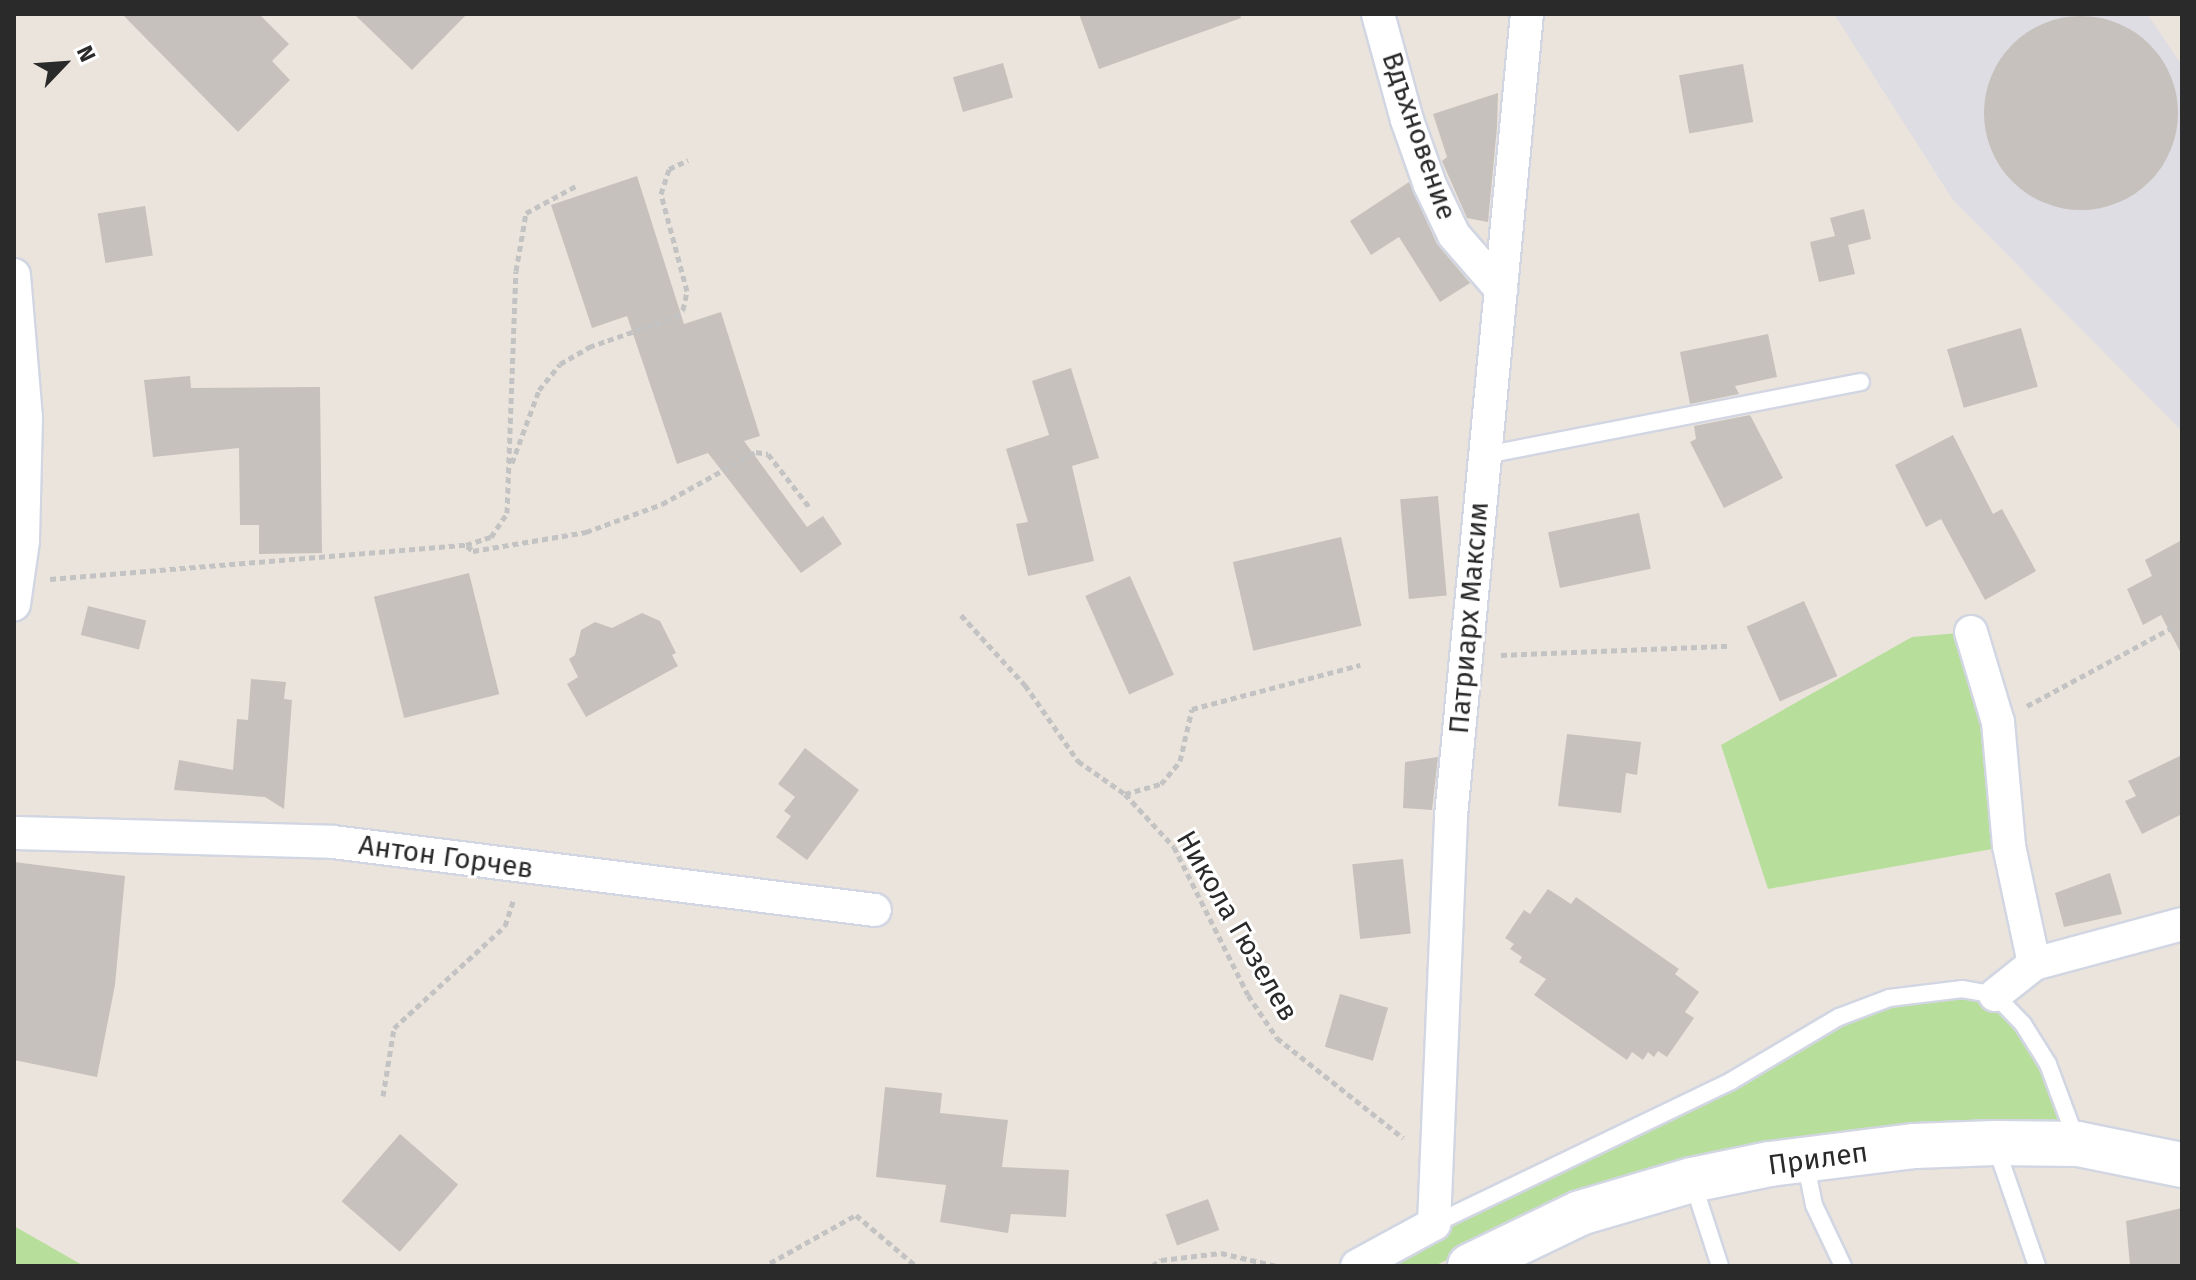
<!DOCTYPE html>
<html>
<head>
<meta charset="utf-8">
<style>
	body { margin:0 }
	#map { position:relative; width:2196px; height:1280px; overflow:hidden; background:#ebe4dc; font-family:"Fira Sans",sans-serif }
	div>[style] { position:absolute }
	.industrial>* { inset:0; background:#dedde4 }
	.green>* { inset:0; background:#b8de9c }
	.building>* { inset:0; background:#c6c1bc; transform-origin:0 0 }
	.round { border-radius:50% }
	.path>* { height:5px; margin-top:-2.5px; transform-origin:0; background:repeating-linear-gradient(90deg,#c3c3c3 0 6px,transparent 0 10px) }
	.roads { filter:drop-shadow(2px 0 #d2d6e2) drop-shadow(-2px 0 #d2d6e2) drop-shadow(0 2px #d2d6e2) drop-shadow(0 -2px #d2d6e2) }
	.lane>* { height:16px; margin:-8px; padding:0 8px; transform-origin:8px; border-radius:8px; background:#fff }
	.street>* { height:32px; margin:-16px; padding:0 16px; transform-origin:16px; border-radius:16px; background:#fff }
	.secondary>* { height:44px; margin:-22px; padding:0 22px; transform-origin:22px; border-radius:22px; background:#fff }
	span { translate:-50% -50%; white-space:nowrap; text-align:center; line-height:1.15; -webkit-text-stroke:6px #fff; paint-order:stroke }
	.street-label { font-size:28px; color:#2a2a2a }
	.frame { position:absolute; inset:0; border:16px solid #2a2a2a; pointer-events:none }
	.north { position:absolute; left:24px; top:24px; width:80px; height:80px; -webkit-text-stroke:6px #fff; paint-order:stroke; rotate:65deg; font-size:22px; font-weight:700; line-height:32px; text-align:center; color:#2a2a2a }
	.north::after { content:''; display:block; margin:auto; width:28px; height:36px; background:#2a2a2a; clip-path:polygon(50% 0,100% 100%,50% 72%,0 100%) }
</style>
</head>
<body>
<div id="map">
	<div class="industrial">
		<div style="clip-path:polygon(1834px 14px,2147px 14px,2182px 65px,2182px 431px,1953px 200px)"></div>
	</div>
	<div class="green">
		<div style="clip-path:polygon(1971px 632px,2009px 846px,1768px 889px,1721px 745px,1912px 637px)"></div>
		<div style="clip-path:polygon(1962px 989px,2023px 1024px,2071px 1125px,1575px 1201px,1434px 1266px,1358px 1266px,1839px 1017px)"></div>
		<div style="clip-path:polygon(14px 1226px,84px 1266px,14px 1266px)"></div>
	</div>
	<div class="building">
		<div style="clip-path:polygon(122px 14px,259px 14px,289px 44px,272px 61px,290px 80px,238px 132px)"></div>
		<div style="clip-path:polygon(354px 14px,467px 14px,412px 70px)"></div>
		<div style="clip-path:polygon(1079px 14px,1240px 14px,1241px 18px,1099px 69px)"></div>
		<div class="round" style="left:1984px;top:16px;width:194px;height:194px"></div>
		<div style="left:1003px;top:63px;width:36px;height:52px;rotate:74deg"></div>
		<div style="left:1743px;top:64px;width:59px;height:65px;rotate:80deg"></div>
		<div style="clip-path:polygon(1498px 93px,1497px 127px,1488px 222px,1467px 218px,1442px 161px,1447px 157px,1433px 114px)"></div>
		<div style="clip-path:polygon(637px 176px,684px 324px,721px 312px,760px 436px,744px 441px,807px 527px,823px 516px,842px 544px,801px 573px,708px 453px,677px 464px,627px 316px,592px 328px,551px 205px)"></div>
		<div style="clip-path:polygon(1409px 182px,1437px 244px,1470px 283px,1440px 302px,1399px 237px,1371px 255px,1350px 221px)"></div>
		<div style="left:145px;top:206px;width:50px;height:48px;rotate:81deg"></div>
		<div style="clip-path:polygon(1864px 209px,1871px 239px,1848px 245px,1855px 274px,1819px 282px,1810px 242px,1835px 236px,1830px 218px)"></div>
		<div style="left:2021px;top:328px;width:61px;height:77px;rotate:74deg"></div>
		<div style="clip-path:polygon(1768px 334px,1777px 377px,1735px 386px,1739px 394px,1690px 404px,1680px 352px)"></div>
		<div style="clip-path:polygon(1071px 368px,1099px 458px,1072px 466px,1094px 561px,1028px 576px,1016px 524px,1028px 522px,1006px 449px,1049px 435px,1032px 381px)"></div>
		<div style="clip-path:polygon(190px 376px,191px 388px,320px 387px,322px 553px,259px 554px,259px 525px,240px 525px,239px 448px,153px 457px,144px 380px)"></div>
		<div style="clip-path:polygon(1750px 415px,1783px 478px,1724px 508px,1690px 442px,1696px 439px,1694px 426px)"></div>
		<div style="clip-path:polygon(1953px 435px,1993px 514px,2002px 509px,2036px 571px,1985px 600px,1941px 519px,1926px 527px,1895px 465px)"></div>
		<div style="left:1438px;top:496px;width:100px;height:38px;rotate:85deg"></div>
		<div style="left:1639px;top:513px;width:57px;height:93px;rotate:78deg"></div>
		<div style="left:1341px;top:537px;width:91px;height:111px;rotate:77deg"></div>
		<div style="clip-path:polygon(2182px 540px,2182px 655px,2161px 615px,2143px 625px,2127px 589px,2152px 576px,2145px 560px)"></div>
		<div style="left:469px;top:573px;width:125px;height:98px;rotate:76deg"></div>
		<div style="left:1130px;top:576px;width:108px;height:49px;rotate:66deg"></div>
		<div style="left:1804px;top:601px;width:82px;height:63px;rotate:66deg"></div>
		<div style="left:88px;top:606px;width:60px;height:30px;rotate:14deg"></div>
		<div style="clip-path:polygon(642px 613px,660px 621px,676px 653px,672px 655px,678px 666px,586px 717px,567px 684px,578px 677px,569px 659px,575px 655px,581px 630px,595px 622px,612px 628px)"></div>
		<div style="clip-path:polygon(251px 679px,286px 682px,284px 699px,292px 700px,284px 809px,265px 797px,174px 790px,179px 760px,233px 770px,237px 719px,248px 720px)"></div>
		<div style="clip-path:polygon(1567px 734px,1641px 742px,1637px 775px,1626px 773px,1621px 813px,1558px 806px)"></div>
		<div style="clip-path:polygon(805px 748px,859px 790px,807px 860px,776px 837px,791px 816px,784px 811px,795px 797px,778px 784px)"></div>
		<div style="clip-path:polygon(2182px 755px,2182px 814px,2142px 834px,2125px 801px,2136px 796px,2128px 781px)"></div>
		<div style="clip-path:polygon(1438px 757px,1432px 810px,1403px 808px,1405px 762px)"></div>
		<div style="left:1403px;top:859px;width:75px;height:51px;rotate:84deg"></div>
		<div style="clip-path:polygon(14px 862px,125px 876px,115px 985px,97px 1077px,14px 1060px)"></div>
		<div style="clip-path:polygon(2110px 873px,2122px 914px,2064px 927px,2055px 893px)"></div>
		<div style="clip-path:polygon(1548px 889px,1571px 904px,1576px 897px,1679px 969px,1675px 974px,1699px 992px,1685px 1012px,1694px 1018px,1667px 1057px,1658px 1051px,1654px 1057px,1648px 1052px,1643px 1060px,1632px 1052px,1627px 1060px,1534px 995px,1546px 979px,1519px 962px,1522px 957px,1510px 949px,1514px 944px,1505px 938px,1524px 910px,1530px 914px)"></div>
		<div style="left:1340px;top:994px;width:50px;height:55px;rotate:16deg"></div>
		<div style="clip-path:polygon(885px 1087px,942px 1093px,940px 1113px,1008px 1120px,1002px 1167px,1069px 1170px,1066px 1217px,1011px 1214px,1008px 1233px,940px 1222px,946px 1185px,876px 1177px)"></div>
		<div style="left:400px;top:1134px;width:77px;height:89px;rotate:41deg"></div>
		<div style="left:1208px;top:1199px;width:33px;height:45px;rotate:70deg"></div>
		<div style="clip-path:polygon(2182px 1208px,2182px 1266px,2130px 1266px,2126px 1221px)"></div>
	</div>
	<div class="path">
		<div style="left:512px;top:463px;width:78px;rotate:-69.7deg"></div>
		<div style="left:539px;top:390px;width:33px;rotate:-51deg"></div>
		<div style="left:560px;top:364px;width:34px;rotate:-30deg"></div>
		<div style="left:589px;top:347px;width:91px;rotate:-19.2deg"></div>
		<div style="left:675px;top:317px;width:11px;rotate:-41deg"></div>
		<div style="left:683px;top:310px;width:19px;rotate:-78deg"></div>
		<div style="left:687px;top:291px;width:100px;rotate:-105deg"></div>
		<div style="left:661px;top:194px;width:26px;rotate:-72deg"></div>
		<div style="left:669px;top:169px;width:21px;rotate:-25deg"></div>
		<div style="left:467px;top:546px;width:8px;rotate:40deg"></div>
		<div style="left:473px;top:551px;width:115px;rotate:-9.5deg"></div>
		<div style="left:586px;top:532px;width:81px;rotate:-20.2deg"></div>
		<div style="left:662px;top:504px;width:107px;rotate:-29deg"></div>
		<div style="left:756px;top:452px;width:12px;rotate:9deg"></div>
		<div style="left:768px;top:454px;width:68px;rotate:52.1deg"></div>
		<div style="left:50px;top:579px;width:417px;rotate:-4.7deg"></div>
		<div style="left:466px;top:545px;width:26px;rotate:-18deg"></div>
		<div style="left:491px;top:537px;width:29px;rotate:-56deg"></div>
		<div style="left:507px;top:513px;width:242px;rotate:-87.9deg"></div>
		<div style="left:516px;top:271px;width:59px;rotate:-80.2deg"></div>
		<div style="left:526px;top:213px;width:57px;rotate:-28.4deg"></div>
		<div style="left:961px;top:615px;width:95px;rotate:47.6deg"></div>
		<div style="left:1025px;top:685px;width:93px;rotate:55.1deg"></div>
		<div style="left:1078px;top:761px;width:57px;rotate:35.1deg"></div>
		<div style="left:1125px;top:794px;width:72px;rotate:47.2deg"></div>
		<div style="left:1174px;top:847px;width:165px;rotate:63.4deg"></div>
		<div style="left:1248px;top:995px;width:52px;rotate:56deg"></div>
		<div style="left:1277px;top:1038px;width:161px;rotate:38.4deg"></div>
		<div style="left:1501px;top:655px;width:229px;rotate:-2.3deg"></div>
		<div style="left:2027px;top:706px;width:168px;rotate:-28.4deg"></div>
		<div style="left:1125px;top:794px;width:37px;rotate:-16deg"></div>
		<div style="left:1161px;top:784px;width:30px;rotate:-50deg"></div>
		<div style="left:1180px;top:761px;width:53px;rotate:-77deg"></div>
		<div style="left:1192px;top:709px;width:174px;rotate:-14.7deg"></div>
		<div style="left:383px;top:1096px;width:69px;rotate:-80.8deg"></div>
		<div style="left:394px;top:1028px;width:151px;rotate:-42.6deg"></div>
		<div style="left:505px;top:926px;width:28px;rotate:-72deg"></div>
		<div style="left:770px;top:1263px;width:98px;rotate:-29.2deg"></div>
		<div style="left:856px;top:1215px;width:79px;rotate:40.4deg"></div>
		<div style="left:1152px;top:1266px;width:11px;rotate:-34deg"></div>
		<div style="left:1161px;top:1260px;width:60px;rotate:-6.7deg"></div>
		<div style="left:1221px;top:1253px;width:57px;rotate:13.1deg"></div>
	</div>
	<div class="roads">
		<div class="lane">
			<div style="left:1485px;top:455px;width:383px;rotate:-11deg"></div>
			<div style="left:1996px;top:1147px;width:126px;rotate:71deg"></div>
			<div style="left:1805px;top:1160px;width:46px;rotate:78.7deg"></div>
			<div style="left:1814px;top:1205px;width:68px;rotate:64.6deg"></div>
			<div style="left:1692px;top:1180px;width:90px;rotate:72deg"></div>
			<div style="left:1434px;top:1224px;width:330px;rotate:-25.7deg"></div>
			<div style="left:1731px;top:1081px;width:126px;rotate:-30.7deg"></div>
			<div style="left:1839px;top:1017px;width:53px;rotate:-20.8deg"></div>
			<div style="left:1889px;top:998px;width:74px;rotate:-7deg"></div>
			<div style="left:1962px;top:989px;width:34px;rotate:10deg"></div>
			<div style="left:1995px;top:995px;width:40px;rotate:46deg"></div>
			<div style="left:2023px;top:1024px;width:47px;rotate:58deg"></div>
			<div style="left:2048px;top:1064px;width:83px;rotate:69.6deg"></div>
		</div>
		<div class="street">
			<div style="left:1378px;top:14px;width:110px;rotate:74.7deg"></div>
			<div style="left:1407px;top:120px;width:69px;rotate:70.5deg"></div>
			<div style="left:1430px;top:185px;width:55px;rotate:64.4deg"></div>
			<div style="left:1454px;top:235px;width:72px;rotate:49deg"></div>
			<div style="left:14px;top:275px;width:143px;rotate:85.2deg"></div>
			<div style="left:26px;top:417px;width:124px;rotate:91.4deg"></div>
			<div style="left:23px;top:541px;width:64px;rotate:98.1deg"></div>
			<div style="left:1971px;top:632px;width:94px;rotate:73.3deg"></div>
			<div style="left:1998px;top:722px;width:124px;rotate:84.9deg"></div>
			<div style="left:2009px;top:846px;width:121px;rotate:78deg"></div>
			<div style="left:14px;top:833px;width:319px;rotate:1.6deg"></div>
			<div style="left:333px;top:842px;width:546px;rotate:7.15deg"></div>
			<div style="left:1995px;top:995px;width:50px;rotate:-38.5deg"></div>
			<div style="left:2034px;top:964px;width:153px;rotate:-15.1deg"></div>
			<div style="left:1357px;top:1266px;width:88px;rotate:-28.6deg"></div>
			<div style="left:1434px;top:1224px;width:408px;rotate:-87.6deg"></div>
			<div style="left:1451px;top:816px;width:806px;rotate:-84.59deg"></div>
		</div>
		<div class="secondary">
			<div style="left:1470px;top:1266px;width:122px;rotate:-25.7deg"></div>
			<div style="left:1580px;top:1213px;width:117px;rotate:-16.4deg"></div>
			<div style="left:1692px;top:1180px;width:80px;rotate:-11.6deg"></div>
			<div style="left:1770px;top:1164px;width:146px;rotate:-7.1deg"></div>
			<div style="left:1915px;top:1146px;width:79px;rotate:-2.2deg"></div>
			<div style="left:1994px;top:1143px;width:84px;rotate:0.7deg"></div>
			<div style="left:2078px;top:1144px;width:106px;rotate:11.4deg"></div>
		</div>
	</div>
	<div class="street-label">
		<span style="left:1419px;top:136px;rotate:71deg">Вдъхновение</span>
		<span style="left:1469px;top:618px;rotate:-85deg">Патриарх Максим</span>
		<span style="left:446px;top:857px;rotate:8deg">Антон Горчев</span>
		<span style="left:1237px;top:926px;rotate:60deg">Никола Гюзелев</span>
		<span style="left:1818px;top:1159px;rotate:-8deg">Прилеп</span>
	</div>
	<div class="frame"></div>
	<div class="north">N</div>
</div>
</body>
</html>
